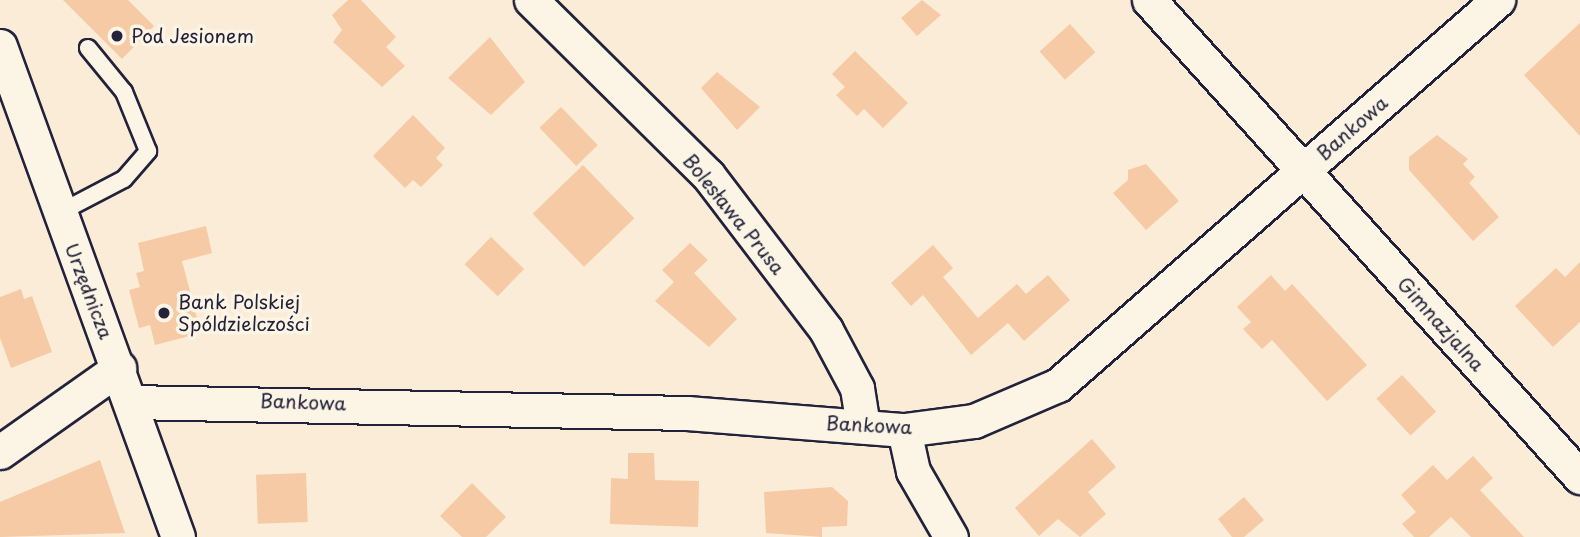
<!DOCTYPE html>
<html>
<head>
<meta charset="utf-8">
<style>
	body { margin:0 }
	#map { position:relative; width:1580px; height:537px; overflow:hidden; background:#fbecd8; font-family:"Playpen Sans",sans-serif }
	div>[style] { position:absolute }
	.building>* { inset:0; background:#f5caa4; transform-origin:0 0 }
	.roads { filter:drop-shadow(2px 0 #22223b) drop-shadow(-2px 0 #22223b) drop-shadow(0 2px #22223b) drop-shadow(0 -2px #22223b) }
	.lane>* { height:16px; margin:-8px; padding:0 8px; transform-origin:8px; border-radius:8px; background:#fcf5e5 }
	.street>* { height:33px; margin:-16.5px; padding:0 16.5px; transform-origin:16.5px; border-radius:16.5px; background:#fcf5e5 }
	.dots>* { width:19px; height:19px; translate:-50% -50%; box-sizing:border-box; border:4px solid #fcf5e5; border-radius:50% }
	span { translate:-50% -50%; white-space:nowrap; text-align:center; line-height:1.15; -webkit-text-stroke:7px #fcf5e5; paint-order:stroke }
	.poi-label { font-size:19px; color:#22223b }
	.left { translate:0 -50%; text-align:left }
	.street-label { font-size:19px; color:#22223b }
</style>
</head>
<body>
<div id="map">
	<div class="building">
		<div style="clip-path:polygon(63px 0,128px 0,154px 26px,122px 59px)"></div>
		<div style="clip-path:polygon(348px 0,361px 0,396px 37px,386px 47px,405px 66px,382px 87px,333px 42px,342px 30px,332px 15px)"></div>
		<div style="clip-path:polygon(922px 0,941px 15px,917px 36px,901px 18px)"></div>
		<div style="clip-path:polygon(1580px 23px,1580px 136px,1524px 75px)"></div>
		<div style="left:1070px;top:24px;width:38px;height:41px;rotate:48deg"></div>
		<div style="clip-path:polygon(490px 37px,525px 82px,491px 115px,448px 78px)"></div>
		<div style="clip-path:polygon(855px 51px,908px 103px,883px 128px,864px 109px,857px 116px,836px 95px,845px 87px,832px 74px)"></div>
		<div style="clip-path:polygon(717px 72px,760px 107px,737px 130px,701px 88px)"></div>
		<div style="left:561px;top:107px;width:53px;height:30px;rotate:46deg"></div>
		<div style="clip-path:polygon(413px 115px,445px 148px,436px 158px,443px 165px,421px 187px,413px 180px,405px 188px,373px 156px)"></div>
		<div style="clip-path:polygon(1437px 135px,1468px 159px,1463px 164px,1475px 177px,1469px 183px,1499px 217px,1473px 241px,1409px 170px,1409px 157px)"></div>
		<div style="clip-path:polygon(1146px 164px,1179px 201px,1146px 230px,1113px 193px,1128px 180px,1128px 170px)"></div>
		<div style="left:583px;top:165px;width:74px;height:70px;rotate:46deg"></div>
		<div style="clip-path:polygon(206px 226px,212px 253px,182px 261px,201px 333px,155px 345px,150px 325px,139px 328px,129px 290px,140px 287px,136px 273px,144px 271px,138px 243px)"></div>
		<div style="left:491px;top:237px;width:46px;height:38px;rotate:44deg"></div>
		<div style="clip-path:polygon(690px 243px,708px 260px,694px 273px,737px 319px,709px 347px,655px 301px,674px 282px,662px 270px)"></div>
		<div style="clip-path:polygon(933px 245px,953px 268px,943px 277px,978px 318px,1017px 284px,1026px 294px,1048px 275px,1070px 300px,1024px 341px,1008px 323px,971px 355px,923px 295px,911px 306px,891px 283px)"></div>
		<div style="clip-path:polygon(1580px 262px,1580px 322px,1553px 347px,1515px 306px,1556px 268px,1565px 277px)"></div>
		<div style="clip-path:polygon(1271px 275px,1285px 291px,1292px 284px,1367px 365px,1327px 401px,1272px 340px,1262px 349px,1243px 329px,1251px 322px,1237px 307px)"></div>
		<div style="clip-path:polygon(21px 289px,24px 299px,32px 296px,52px 352px,11px 368px,0 338px,0 297px)"></div>
		<div style="left:1402px;top:375px;width:50px;height:35px;rotate:47deg"></div>
		<div style="clip-path:polygon(1092px 439px,1116px 467px,1088px 492px,1106px 514px,1080px 537px,1058px 519px,1039px 536px,1015px 508px)"></div>
		<div style="clip-path:polygon(628px 453px,654px 453px,655px 480px,699px 481px,698px 527px,610px 524px,611px 478px,628px 479px)"></div>
		<div style="clip-path:polygon(1473px 456px,1493px 478px,1480px 490px,1524px 537px,1471px 537px,1451px 517px,1429px 537px,1414px 537px,1402px 524px,1416px 512px,1401px 495px,1433px 465px,1447px 480px)"></div>
		<div style="clip-path:polygon(100px 460px,125px 533px,0 537px,0 502px)"></div>
		<div style="left:306px;top:473px;width:49px;height:50px;rotate:88deg"></div>
		<div style="clip-path:polygon(472px 483px,506px 517px,486px 537px,462px 537px,440px 516px)"></div>
		<div style="clip-path:polygon(832px 487px,848px 501px,847px 526px,822px 527px,822px 537px,766px 533px,764px 492px)"></div>
		<div style="clip-path:polygon(1244px 497px,1264px 520px,1244px 537px,1232px 537px,1218px 519px)"></div>
	</div>
	<div class="roads">
		<div class="lane">
			<div style="left:59px;top:213px;width:73px;rotate:-27.6deg"></div>
			<div style="left:124px;top:179px;width:37px;rotate:-49deg"></div>
			<div style="left:148px;top:151px;width:64px;rotate:-112.1deg"></div>
			<div style="left:124px;top:92px;width:57px;rotate:-129.3deg"></div>
		</div>
		<div class="street">
			<div style="left:531px;top:0;width:249px;rotate:44.7deg"></div>
			<div style="left:708px;top:175px;width:195px;rotate:52.7deg"></div>
			<div style="left:826px;top:330px;width:66px;rotate:61.9deg"></div>
			<div style="left:857px;top:388px;width:39px;rotate:81deg"></div>
			<div style="left:1149px;top:0;width:643px;rotate:47.9deg"></div>
			<div style="left:0;top:46px;width:522px;rotate:70.07deg"></div>
			<div style="left:130px;top:402px;width:557px;rotate:1.13deg"></div>
			<div style="left:687px;top:413px;width:218px;rotate:4.5deg"></div>
			<div style="left:904px;top:430px;width:71px;rotate:-7.3deg"></div>
			<div style="left:974px;top:421px;width:91px;rotate:-23.2deg"></div>
			<div style="left:1058px;top:385px;width:585px;rotate:-41.19deg"></div>
			<div style="left:904px;top:430px;width:42px;rotate:77.6deg"></div>
			<div style="left:913px;top:471px;width:76px;rotate:60.1deg"></div>
			<div style="left:0;top:452px;width:146px;rotate:-35.2deg"></div>
		</div>
	</div>
	<div class="dots">
		<div style="left:117px;top:36px;background:#22223b"></div>
		<div style="left:164px;top:313px;background:#22223b"></div>
	</div>
	<div class="poi-label">
		<span class="left" style="left:131px;top:36px">Pod Jesionem</span>
		<span class="left" style="left:178px;top:313px">Bank Polskiej<br>Spóldzielczości</span>
	</div>
	<div class="street-label">
		<span style="left:1352px;top:128px;rotate:-41deg">Bankowa</span>
		<span style="left:734px;top:214px;rotate:51deg">Bolesława Prusa</span>
		<span style="left:89px;top:291px;rotate:69deg">Urzędnicza</span>
		<span style="left:1441px;top:324px;rotate:48deg">Gimnazjalna</span>
		<span style="left:303px;top:402px;rotate:2deg">Bankowa</span>
		<span style="left:869px;top:425px;rotate:3deg">Bankowa</span>
	</div>
</div>
</body>
</html>
